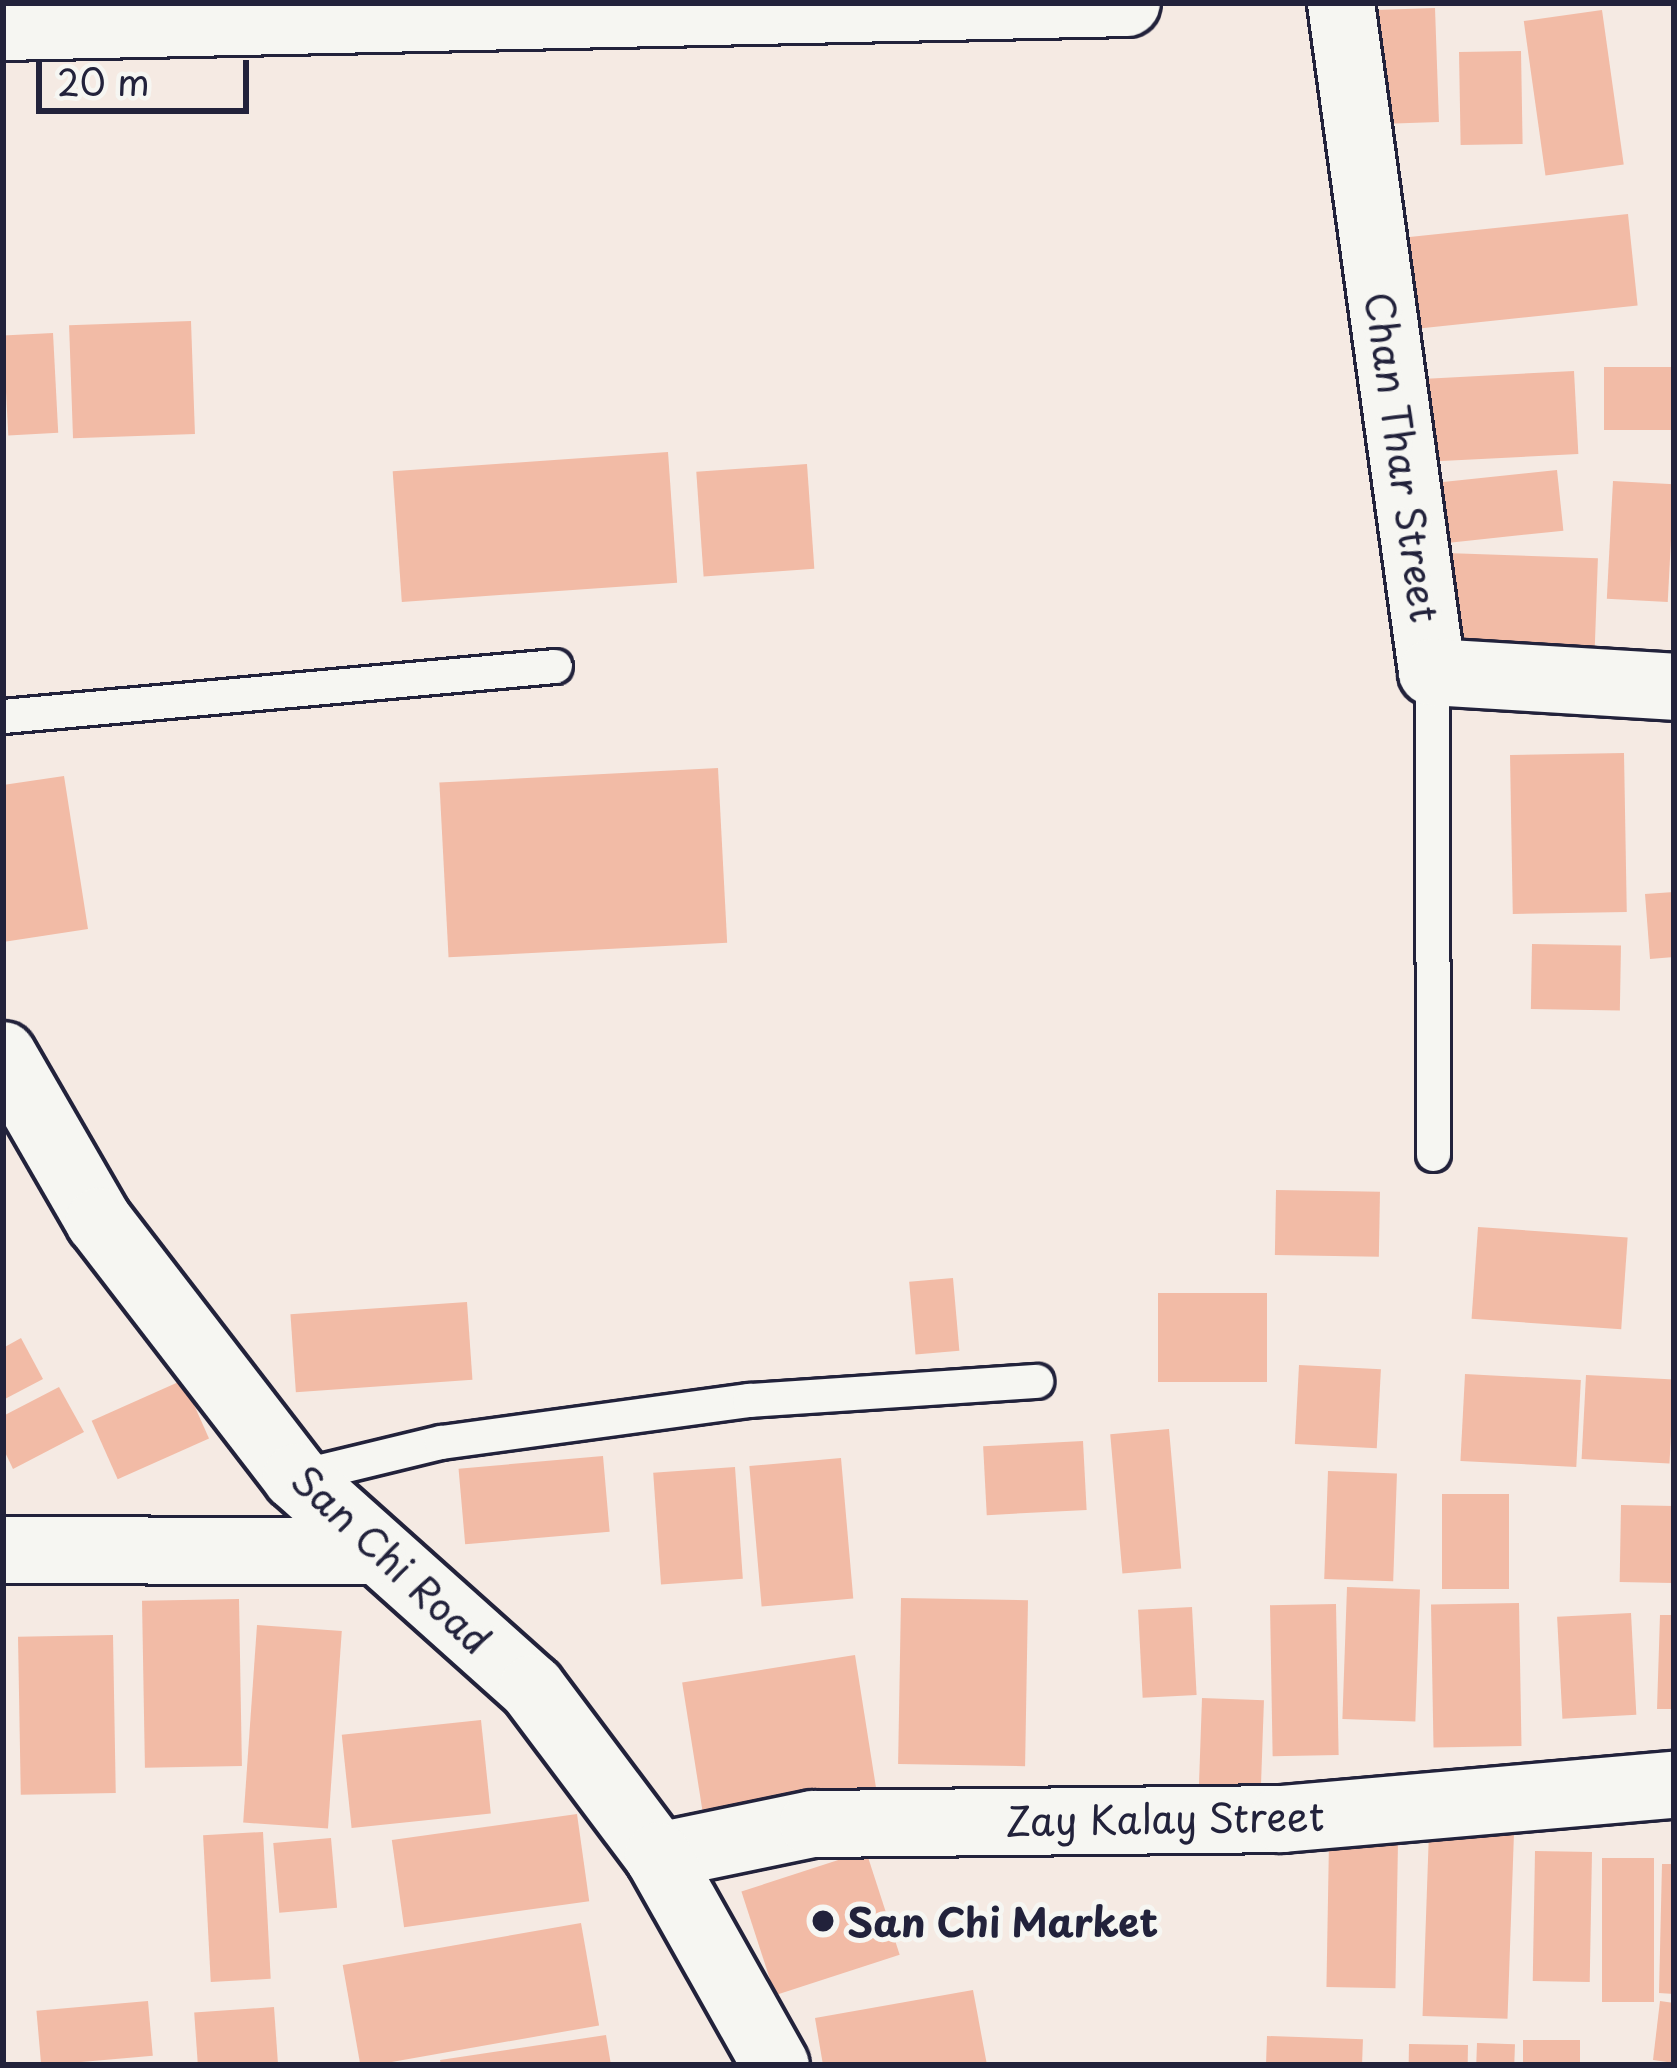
<!DOCTYPE html>
<html>
<head>
<meta charset="utf-8">
<style>
	body { margin:0 }
	#map { position:relative; width:1677px; height:2068px; overflow:hidden; background:#f5eae3; font-family:"Playpen Sans",sans-serif }
	div>[style] { position:absolute }
	.building>* { inset:0; background:#f2bba6; transform-origin:0 0 }
	.roads { filter:drop-shadow(3px 0 #22223b) drop-shadow(-3px 0 #22223b) drop-shadow(0 3px #22223b) drop-shadow(0 -3px #22223b) }
	.service>* { height:33px; margin:-16.5px; padding:0 16.5px; transform-origin:16.5px; border-radius:16.5px; background:#f6f6f2 }
	.minor>* { height:66px; margin:-33px; padding:0 33px; transform-origin:33px; border-radius:33px; background:#f6f6f2 }
	.tertiary>* { height:66px; margin:-33px; padding:0 33px; transform-origin:33px; border-radius:33px; background:#f6f6f2 }
	.dots>* { width:33px; height:33px; translate:-50% -50%; box-sizing:border-box; border:6px solid #f6f6f2; border-radius:50% }
	span { translate:-50% -50%; white-space:nowrap; text-align:center; line-height:1.15; -webkit-text-stroke:10px #f6f6f2; paint-order:stroke }
	.street-label { font-size:39px; color:#22223b }
	.poi-label { font-size:39px; color:#22223b; font-weight:700 }
	.left { translate:0 -50%; text-align:left }
	.frame { position:absolute; inset:0; border:6px solid #22223b; pointer-events:none }
	.scale { position:absolute; left:36px; top:60px; width:213px; height:54px; box-sizing:border-box; border:6px solid #22223b; border-top:0; padding-left:15px; font-size:36px; line-height:42px; white-space:nowrap; color:#22223b; -webkit-text-stroke:9px #f6f6f2; paint-order:stroke }
</style>
</head>
<body>
<div id="map">
	<div class="building">
		<div style="left:1435px;top:8px;width:114px;height:74px;rotate:88deg"></div>
		<div style="left:1602px;top:10px;width:156px;height:79px;rotate:82deg"></div>
		<div style="left:1521px;top:51px;width:93px;height:62px;rotate:89deg"></div>
		<div style="left:1628px;top:214px;width:92px;height:222px;rotate:84deg"></div>
		<div style="left:191px;top:321px;width:113px;height:122px;rotate:88deg"></div>
		<div style="left:53px;top:333px;width:100px;height:50px;rotate:87deg"></div>
		<div style="left:1674px;top:367px;width:63px;height:70px;rotate:90deg"></div>
		<div style="left:1574px;top:371px;width:83px;height:152px;rotate:87deg"></div>
		<div style="left:668px;top:452px;width:131px;height:276px;rotate:86deg"></div>
		<div style="left:807px;top:464px;width:105px;height:111px;rotate:86deg"></div>
		<div style="left:1557px;top:470px;width:61px;height:117px;rotate:84deg"></div>
		<div style="left:1613px;top:481px;width:61px;height:118px;rotate:3deg"></div>
		<div style="left:1446px;top:553px;width:152px;height:91px;rotate:2deg"></div>
		<div style="left:1624px;top:753px;width:159px;height:114px;rotate:89deg"></div>
		<div style="left:718px;top:768px;width:175px;height:279px;rotate:87deg"></div>
		<div style="clip-path:polygon(64px 776px,88px 929px,3px 942px,3px 785px)"></div>
		<div style="clip-path:polygon(1674px 892px,1674px 957px,1650px 959px,1645px 894px)"></div>
		<div style="left:1532px;top:944px;width:89px;height:65px;rotate:1deg"></div>
		<div style="left:1276px;top:1190px;width:104px;height:65px;rotate:1deg"></div>
		<div style="left:1478px;top:1227px;width:150px;height:92px;rotate:4deg"></div>
		<div style="left:953px;top:1278px;width:73px;height:44px;rotate:85deg"></div>
		<div style="left:1158px;top:1293px;width:109px;height:89px"></div>
		<div style="left:467px;top:1302px;width:78px;height:177px;rotate:86deg"></div>
		<div style="clip-path:polygon(21px 1338px,43px 1379px,3px 1400px,3px 1348px)"></div>
		<div style="left:1299px;top:1365px;width:82px;height:79px;rotate:3deg"></div>
		<div style="left:1465px;top:1374px;width:116px;height:87px;rotate:3deg"></div>
		<div style="left:1586px;top:1375px;width:88px;height:84px;rotate:3deg"></div>
		<div style="left:183px;top:1380px;width:64px;height:100px;rotate:66deg"></div>
		<div style="clip-path:polygon(59px 1387px,84px 1432px,13px 1469px,3px 1448px,3px 1416px)"></div>
		<div style="left:1169px;top:1429px;width:140px;height:59px;rotate:85deg"></div>
		<div style="left:1083px;top:1441px;width:69px;height:100px;rotate:87deg"></div>
		<div style="left:603px;top:1456px;width:76px;height:145px;rotate:85deg"></div>
		<div style="left:841px;top:1458px;width:141px;height:92px;rotate:85deg"></div>
		<div style="left:735px;top:1467px;width:112px;height:82px;rotate:86deg"></div>
		<div style="left:1328px;top:1471px;width:69px;height:108px;rotate:2deg"></div>
		<div style="left:1442px;top:1494px;width:67px;height:95px"></div>
		<div style="left:1621px;top:1505px;width:53px;height:77px;rotate:1deg"></div>
		<div style="left:1347px;top:1587px;width:73px;height:132px;rotate:2deg"></div>
		<div style="left:901px;top:1598px;width:127px;height:166px;rotate:1deg"></div>
		<div style="left:239px;top:1599px;width:167px;height:97px;rotate:89deg"></div>
		<div style="left:1519px;top:1603px;width:143px;height:88px;rotate:89deg"></div>
		<div style="left:1336px;top:1604px;width:151px;height:66px;rotate:89deg"></div>
		<div style="left:1192px;top:1607px;width:88px;height:54px;rotate:87deg"></div>
		<div style="left:1631px;top:1613px;width:102px;height:74px;rotate:87deg"></div>
		<div style="clip-path:polygon(1660px 1615px,1674px 1615px,1674px 1709px,1657px 1709px)"></div>
		<div style="left:257px;top:1625px;width:85px;height:198px;rotate:4deg"></div>
		<div style="left:113px;top:1635px;width:158px;height:95px;rotate:89deg"></div>
		<div style="left:855px;top:1655px;width:142px;height:175px;rotate:81deg"></div>
		<div style="left:1202px;top:1698px;width:62px;height:110px;rotate:2deg"></div>
		<div style="left:481px;top:1720px;width:94px;height:140px;rotate:84deg"></div>
		<div style="left:577px;top:1814px;width:88px;height:187px;rotate:82deg"></div>
		<div style="left:1429px;top:1831px;width:85px;height:185px;rotate:2deg"></div>
		<div style="left:263px;top:1832px;width:147px;height:60px;rotate:87deg"></div>
		<div style="left:331px;top:1838px;width:70px;height:58px;rotate:85deg"></div>
		<div style="left:1329px;top:1841px;width:69px;height:146px;rotate:1deg"></div>
		<div style="left:866px;top:1851px;width:109px;height:131px;rotate:72deg"></div>
		<div style="left:1535px;top:1851px;width:57px;height:130px;rotate:1deg"></div>
		<div style="left:1654px;top:1858px;width:144px;height:52px;rotate:90deg"></div>
		<div style="clip-path:polygon(1662px 1864px,1674px 1864px,1674px 1994px,1659px 1993px)"></div>
		<div style="left:581px;top:1923px;width:104px;height:242px;rotate:80deg"></div>
		<div style="clip-path:polygon(973px 1990px,987px 2065px,823px 2065px,815px 2018px)"></div>
		<div style="left:148px;top:2001px;width:55px;height:112px;rotate:85deg"></div>
		<div style="clip-path:polygon(1660px 2001px,1674px 2003px,1674px 2063px,1653px 2060px)"></div>
		<div style="left:274px;top:2007px;width:58px;height:80px;rotate:86deg"></div>
		<div style="clip-path:polygon(606px 2035px,611px 2065px,441px 2065px,440px 2060px)"></div>
		<div style="left:1267px;top:2036px;width:96px;height:29px;rotate:2deg"></div>
		<div style="left:1523px;top:2040px;width:57px;height:25px"></div>
		<div style="left:1477px;top:2043px;width:38px;height:22px;rotate:2deg"></div>
		<div style="left:1409px;top:2044px;width:59px;height:21px;rotate:1deg"></div>
	</div>
	<div class="roads">
		<div class="service">
			<div style="left:1432px;top:672px;width:482px;rotate:89.9deg"></div>
			<div style="left:3px;top:716px;width:554px;rotate:-5.18deg"></div>
			<div style="left:296px;top:1477px;width:149px;rotate:-13.6deg"></div>
			<div style="left:441px;top:1442px;width:311px;rotate:-7.8deg"></div>
			<div style="left:749px;top:1400px;width:288px;rotate:-3.8deg"></div>
		</div>
		<div class="minor">
			<div style="left:1341px;top:3px;width:675px;rotate:82.25deg"></div>
			<div style="left:1432px;top:672px;width:242px;rotate:3.5deg"></div>
			<div style="left:3px;top:27px;width:1124px;rotate:-1.22deg"></div>
			<div style="left:658px;top:1856px;width:158px;rotate:-11.7deg"></div>
			<div style="left:813px;top:1824px;width:469px;rotate:-0.6deg"></div>
			<div style="left:1282px;top:1819px;width:393px;rotate:-5deg"></div>
		</div>
		<div class="tertiary">
			<div style="left:3px;top:1055px;width:192px;rotate:60deg"></div>
			<div style="left:99px;top:1221px;width:323px;rotate:52.4deg"></div>
			<div style="left:296px;top:1477px;width:317px;rotate:41.8deg"></div>
			<div style="left:532px;top:1688px;width:210px;rotate:53.1deg"></div>
			<div style="left:658px;top:1856px;width:240px;rotate:60.6deg"></div>
			<div style="left:3px;top:1550px;width:370px;rotate:0.2deg"></div>
		</div>
	</div>
	<div class="dots">
		<div style="left:823px;top:1921px;background:#22223b"></div>
	</div>
	<div class="street-label">
		<span style="left:1403px;top:457px;rotate:82deg">Chan Thar Street</span>
		<span style="left:392px;top:1559px;rotate:43deg">San Chi Road</span>
		<span style="left:1165px;top:1818px;rotate:-1deg">Zay Kalay Street</span>
	</div>
	<div class="poi-label">
		<span class="left" style="left:847px;top:1921px">San Chi Market</span>
	</div>
	<div class="frame"></div>
	<div class="scale">20 m</div>
</div>
</body>
</html>
